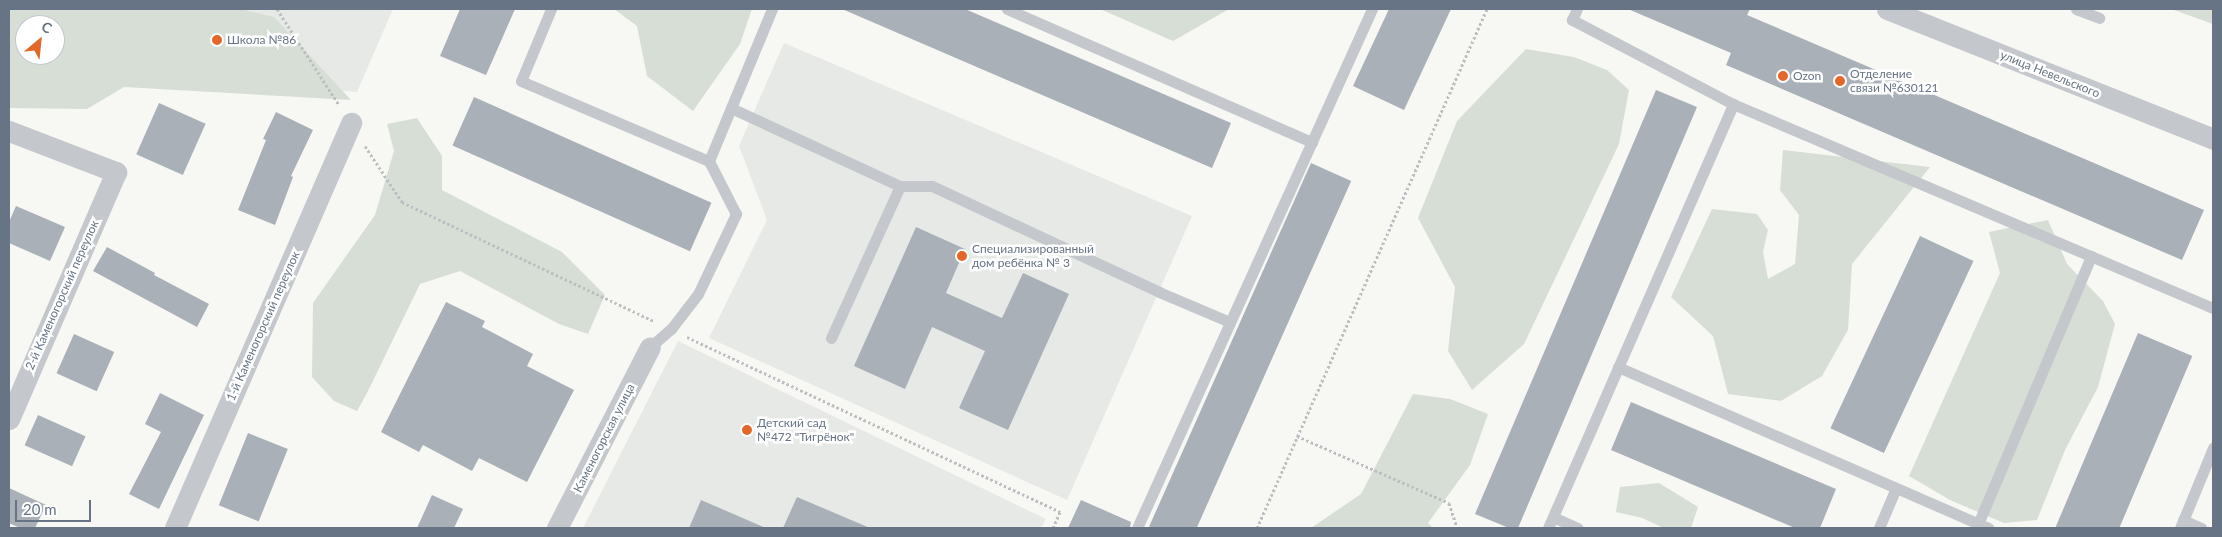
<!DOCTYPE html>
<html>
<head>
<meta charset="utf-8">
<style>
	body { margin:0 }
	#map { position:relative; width:2222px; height:537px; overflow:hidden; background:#f7f7f4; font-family:Lato,sans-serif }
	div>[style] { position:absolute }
	.built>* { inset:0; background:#e7e9e7 }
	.green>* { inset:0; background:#d7ded5 }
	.building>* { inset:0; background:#a9b0b7; transform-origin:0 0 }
	.path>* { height:3px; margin-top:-1.5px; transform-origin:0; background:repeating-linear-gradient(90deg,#bcbec1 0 2.5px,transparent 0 5px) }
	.lane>* { height:11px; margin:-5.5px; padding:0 5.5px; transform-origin:5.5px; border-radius:5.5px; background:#c4c7cb }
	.street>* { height:21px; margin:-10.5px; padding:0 10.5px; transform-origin:10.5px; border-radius:10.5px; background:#c4c7cb }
	.dots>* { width:14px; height:14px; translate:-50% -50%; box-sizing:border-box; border:2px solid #fff; border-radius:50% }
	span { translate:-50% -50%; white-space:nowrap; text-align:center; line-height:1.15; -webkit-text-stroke:5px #fff; paint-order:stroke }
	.poi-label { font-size:12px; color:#667485 }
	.left { translate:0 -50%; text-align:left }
	.street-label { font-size:12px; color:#667485 }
	.frame { position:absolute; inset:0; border:10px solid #667485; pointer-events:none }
	.north { position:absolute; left:15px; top:15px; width:50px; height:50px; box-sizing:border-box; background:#fff; border:1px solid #c2c7ce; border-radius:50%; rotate:28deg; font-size:14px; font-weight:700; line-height:20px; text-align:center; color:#667485 }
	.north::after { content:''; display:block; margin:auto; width:18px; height:22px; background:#e36728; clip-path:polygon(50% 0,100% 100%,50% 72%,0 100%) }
	.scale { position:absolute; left:15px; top:500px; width:76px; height:22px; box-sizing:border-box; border:2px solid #667485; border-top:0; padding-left:6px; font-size:15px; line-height:18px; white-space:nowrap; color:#667485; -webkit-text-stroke:4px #fff; paint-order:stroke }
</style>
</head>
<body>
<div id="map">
	<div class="built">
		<div style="clip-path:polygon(evenodd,9px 9px,393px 9px,357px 92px,32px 67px,9px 56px,9px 9px,25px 25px,55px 25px,55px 55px,25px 55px,25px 25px)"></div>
		<div style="clip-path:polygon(784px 43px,1192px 216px,1067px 500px,709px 338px,767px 220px,739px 146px)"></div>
		<div style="clip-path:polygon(678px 341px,1046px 519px,1041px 528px,583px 528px)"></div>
	</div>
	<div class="green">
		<div style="clip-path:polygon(evenodd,9px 9px,240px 9px,274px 17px,351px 100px,124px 87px,87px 109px,9px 108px,9px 9px,25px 25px,55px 25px,55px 55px,25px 55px,25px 25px)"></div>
		<div style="clip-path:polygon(614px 9px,752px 9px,740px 44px,693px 111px,647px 76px,637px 26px)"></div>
		<div style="clip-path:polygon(1100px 9px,1229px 9px,1173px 41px)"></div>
		<div style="clip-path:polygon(2171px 9px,2213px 9px,2213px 24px)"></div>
		<div style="clip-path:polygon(1526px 49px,1574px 57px,1607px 70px,1629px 90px,1619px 144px,1524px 344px,1472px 390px,1448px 351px,1455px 287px,1418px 218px,1457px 121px)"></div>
		<div style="clip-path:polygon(417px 118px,442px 156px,442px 190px,562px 252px,605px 295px,588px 334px,559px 324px,460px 271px,420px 284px,367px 393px,357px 411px,334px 401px,312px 377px,313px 303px,375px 215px,394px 151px,387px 124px)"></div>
		<div style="clip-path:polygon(1783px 150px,1930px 167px,1852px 264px,1848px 330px,1822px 376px,1781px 401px,1728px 394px,1713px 336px,1671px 297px,1712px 209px,1757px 214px,1768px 230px,1763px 252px,1768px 279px,1795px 264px,1799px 215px,1780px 190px)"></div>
		<div style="clip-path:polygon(2048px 220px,2067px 264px,2103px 301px,2115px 324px,2098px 387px,2065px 450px,2037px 520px,2004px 523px,1950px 500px,1909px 476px,2000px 273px,1989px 232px)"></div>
		<div style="clip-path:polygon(1413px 394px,1450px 399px,1488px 414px,1470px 465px,1428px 523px,1433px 528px,1311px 528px,1361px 494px)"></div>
		<div style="clip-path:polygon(1659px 483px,1698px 507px,1691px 528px,1664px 528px,1642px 518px,1616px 512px,1620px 487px)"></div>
	</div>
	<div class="building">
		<div style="clip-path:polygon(460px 9px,515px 9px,486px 75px,440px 56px)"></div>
		<div style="clip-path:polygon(842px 9px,965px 9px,1231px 123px,1212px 168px)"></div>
		<div style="clip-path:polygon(1389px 9px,1451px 9px,1404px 110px,1353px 86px)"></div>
		<div style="clip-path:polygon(1628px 9px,1750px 9px,1747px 15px,2204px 210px,2182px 260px,1726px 65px,1731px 53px)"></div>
		<div style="clip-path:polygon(1656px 90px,1697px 107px,1518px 528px,1509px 528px,1475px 514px)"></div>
		<div style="left:474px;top:97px;width:260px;height:53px;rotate:24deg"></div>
		<div style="left:159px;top:103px;width:51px;height:56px;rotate:24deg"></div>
		<div style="clip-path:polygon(276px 112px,313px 130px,291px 176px,293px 177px,275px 225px,238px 210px,266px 140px,263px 139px)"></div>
		<div style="left:1311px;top:163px;width:44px;height:398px;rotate:24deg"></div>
		<div style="clip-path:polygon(16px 206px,65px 227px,50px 261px,9px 243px,9px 222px)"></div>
		<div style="clip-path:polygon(916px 227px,965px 249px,946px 293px,1002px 318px,1023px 273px,1069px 294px,1008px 430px,959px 408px,985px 351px,932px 327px,905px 389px,854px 366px)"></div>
		<div style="left:1920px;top:236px;width:59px;height:212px;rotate:25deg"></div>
		<div style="clip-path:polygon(107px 247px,155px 273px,154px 275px,209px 304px,197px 327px,93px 271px)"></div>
		<div style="clip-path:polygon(446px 302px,485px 321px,482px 327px,533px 354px,527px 366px,574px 390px,527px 482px,479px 458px,472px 471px,423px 445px,419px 452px,381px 432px)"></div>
		<div style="left:2138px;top:333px;width:59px;height:214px;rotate:23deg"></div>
		<div style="left:74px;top:334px;width:44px;height:43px;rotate:24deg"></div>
		<div style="clip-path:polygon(160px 393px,204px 415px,159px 509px,129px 494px,161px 432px,145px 424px)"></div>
		<div style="clip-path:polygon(1631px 402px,1836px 489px,1820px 528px,1795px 528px,1611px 450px)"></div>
		<div style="left:38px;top:415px;width:52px;height:33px;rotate:24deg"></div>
		<div style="left:248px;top:433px;width:43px;height:78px;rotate:22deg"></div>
		<div style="clip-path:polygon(9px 488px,46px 505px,35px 528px,20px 528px,9px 523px)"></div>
		<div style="clip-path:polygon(432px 495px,463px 509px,454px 528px,417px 528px)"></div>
		<div style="clip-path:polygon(797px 497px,870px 528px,783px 528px)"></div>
		<div style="clip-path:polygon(701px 500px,766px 528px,689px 528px)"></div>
		<div style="clip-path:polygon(1081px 500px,1131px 522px,1130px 528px,1068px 528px)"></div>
	</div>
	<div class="path">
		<div style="left:277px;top:9px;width:114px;rotate:57.1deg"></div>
		<div style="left:365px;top:146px;width:67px;rotate:56.5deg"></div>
		<div style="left:402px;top:202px;width:279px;rotate:25.3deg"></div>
		<div style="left:687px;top:337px;width:412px;rotate:25.1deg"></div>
		<div style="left:1060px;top:512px;width:17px;rotate:114deg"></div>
		<div style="left:1297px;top:436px;width:166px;rotate:23.8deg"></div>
		<div style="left:1449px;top:503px;width:26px;rotate:72deg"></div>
		<div style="left:1257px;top:528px;width:568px;rotate:-66.1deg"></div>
	</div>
	<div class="lane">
		<div style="left:551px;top:9px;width:78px;rotate:112.6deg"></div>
		<div style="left:521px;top:81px;width:204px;rotate:23.1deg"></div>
		<div style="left:1007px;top:9px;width:333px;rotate:23.6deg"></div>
		<div style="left:2076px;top:9px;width:25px;rotate:21deg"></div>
		<div style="left:1733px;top:104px;width:522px;rotate:23.03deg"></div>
		<div style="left:731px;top:108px;width:186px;rotate:24.8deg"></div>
		<div style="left:900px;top:186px;width:32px"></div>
		<div style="left:932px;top:186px;width:251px;rotate:25deg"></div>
		<div style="left:1159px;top:292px;width:77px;rotate:22.9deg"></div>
		<div style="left:831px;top:338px;width:167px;rotate:-65.6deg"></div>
		<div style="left:650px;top:347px;width:28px;rotate:-41deg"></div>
		<div style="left:671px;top:329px;width:44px;rotate:-52.4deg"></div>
		<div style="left:698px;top:294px;width:89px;rotate:-64.6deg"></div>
		<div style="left:736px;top:214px;width:59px;rotate:-117deg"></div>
		<div style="left:709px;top:161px;width:165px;rotate:-67.5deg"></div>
		<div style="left:1618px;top:367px;width:404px;rotate:23.5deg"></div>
		<div style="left:1553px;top:517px;width:27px;rotate:24deg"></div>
		<div style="left:2183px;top:520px;width:20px;rotate:24deg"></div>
		<div style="left:1978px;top:524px;width:291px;rotate:-67.1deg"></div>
		<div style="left:1137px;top:528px;width:570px;rotate:-65.64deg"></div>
		<div style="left:1548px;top:528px;width:463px;rotate:-66.4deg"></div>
		<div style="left:1733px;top:104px;width:182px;rotate:-152.4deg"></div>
		<div style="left:1572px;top:20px;width:12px;rotate:-66deg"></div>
		<div style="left:1879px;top:528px;width:43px;rotate:-67deg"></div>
		<div style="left:2180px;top:528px;width:87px;rotate:-67.6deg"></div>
	</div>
	<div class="street">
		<div style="left:1887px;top:9px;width:351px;rotate:21.7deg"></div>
		<div style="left:9px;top:131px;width:115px;rotate:21deg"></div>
		<div style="left:116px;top:172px;width:269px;rotate:113.4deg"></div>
		<div style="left:175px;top:528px;width:442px;rotate:-66.5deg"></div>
		<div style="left:557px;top:528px;width:203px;rotate:-62.8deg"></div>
	</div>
	<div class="dots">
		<div style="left:217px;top:40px;background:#e36728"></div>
		<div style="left:1783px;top:76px;background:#e36728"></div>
		<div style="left:1840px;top:81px;background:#e36728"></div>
		<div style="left:962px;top:256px;background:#e36728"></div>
		<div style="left:747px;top:430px;background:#e36728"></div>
	</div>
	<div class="poi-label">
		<span class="left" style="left:227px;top:40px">Школа №86</span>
		<span class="left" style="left:1850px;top:81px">Отделение<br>связи №630121</span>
		<span class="left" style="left:1793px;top:76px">Ozon</span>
		<span class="left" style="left:972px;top:256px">Специализированный<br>дом ребёнка № 3</span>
		<span class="left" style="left:757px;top:430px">Детский сад<br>№472 "Тигрёнок"</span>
	</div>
	<div class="street-label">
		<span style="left:2050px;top:74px;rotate:22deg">улица Невельского</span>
		<span style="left:62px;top:295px;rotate:-66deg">2-й Каменогорский переулок</span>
		<span style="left:263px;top:326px;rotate:-66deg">1-й Каменогорский переулок</span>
		<span style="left:604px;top:438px;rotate:-63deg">Каменогорская улица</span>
	</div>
	<div class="frame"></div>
	<div class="north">С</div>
	<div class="scale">20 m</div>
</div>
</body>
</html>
